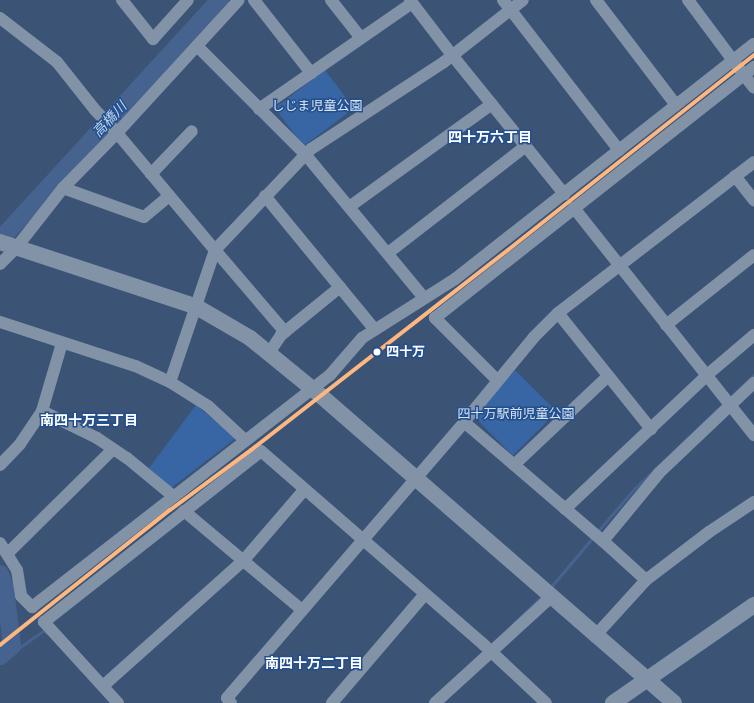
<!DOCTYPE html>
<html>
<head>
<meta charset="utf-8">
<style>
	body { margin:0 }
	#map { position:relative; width:754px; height:703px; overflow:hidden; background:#3b5375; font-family:"Varela Round","Noto Sans JP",sans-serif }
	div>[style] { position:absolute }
	.green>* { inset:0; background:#3865a3; transform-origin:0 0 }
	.stream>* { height:3px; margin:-1.5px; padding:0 1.5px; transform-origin:1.5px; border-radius:1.5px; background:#46638f }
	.river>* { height:18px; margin:-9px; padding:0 9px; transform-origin:9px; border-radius:9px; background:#46638f }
	.minor>* { height:12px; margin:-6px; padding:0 6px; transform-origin:6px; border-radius:6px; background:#8293a8 }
	.tertiary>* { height:16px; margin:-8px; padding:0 8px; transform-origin:8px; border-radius:8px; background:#8293a8 }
	.rail-1>* { height:4px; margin:-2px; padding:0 2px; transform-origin:2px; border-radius:2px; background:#ffb780 }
	.dots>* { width:11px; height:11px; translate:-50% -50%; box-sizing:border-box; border:2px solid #234f8d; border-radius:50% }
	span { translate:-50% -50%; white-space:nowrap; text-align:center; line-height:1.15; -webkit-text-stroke:3px #234f8d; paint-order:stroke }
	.park-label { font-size:13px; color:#d7e5f8 }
	.stop-label { font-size:13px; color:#fff; font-weight:700 }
	.left { translate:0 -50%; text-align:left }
	.water-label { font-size:14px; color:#bed5f2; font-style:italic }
	.neighbourhood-label { font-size:14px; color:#fff; font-weight:700 }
</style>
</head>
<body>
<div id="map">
	<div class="green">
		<div style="left:325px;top:70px;width:48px;height:63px;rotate:53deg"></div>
		<div style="left:515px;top:370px;width:59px;height:62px;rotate:45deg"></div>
		<div style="clip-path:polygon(196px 405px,236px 438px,171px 488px,149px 468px)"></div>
	</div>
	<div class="stream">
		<div style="left:729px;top:398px;width:34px;rotate:-43deg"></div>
		<div style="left:597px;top:532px;width:57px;rotate:-49.3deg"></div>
		<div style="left:634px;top:489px;width:126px;rotate:-43.7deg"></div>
		<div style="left:550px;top:588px;width:68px;rotate:-49.8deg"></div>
		<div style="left:514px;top:623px;width:40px;rotate:-44deg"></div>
		<div style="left:12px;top:646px;width:8px;rotate:7deg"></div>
		<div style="left:20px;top:647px;width:29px;rotate:-35deg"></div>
		<div style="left:44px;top:630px;width:3px;rotate:45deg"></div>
	</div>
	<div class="river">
		<div style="left:0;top:240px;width:326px;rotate:-47.5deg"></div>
		<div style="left:0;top:574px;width:15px;rotate:70deg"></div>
		<div style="left:5px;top:588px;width:58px;rotate:83.1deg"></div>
		<div style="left:12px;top:646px;width:16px;rotate:140deg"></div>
	</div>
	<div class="minor">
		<div style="left:122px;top:0;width:50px;rotate:51.5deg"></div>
		<div style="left:153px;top:39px;width:52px;rotate:-48.1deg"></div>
		<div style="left:254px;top:0;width:93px;rotate:52deg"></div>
		<div style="left:331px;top:0;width:48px;rotate:51.7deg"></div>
		<div style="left:410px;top:0;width:69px;rotate:52.6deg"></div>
		<div style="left:452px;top:55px;width:179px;rotate:51.1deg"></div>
		<div style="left:503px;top:0;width:190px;rotate:52.3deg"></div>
		<div style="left:596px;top:0;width:132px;rotate:52.7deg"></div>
		<div style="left:688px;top:0;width:94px;rotate:53.3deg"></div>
		<div style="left:744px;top:75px;width:13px;rotate:-39deg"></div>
		<div style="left:0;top:18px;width:72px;rotate:37.7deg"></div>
		<div style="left:57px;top:62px;width:61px;rotate:51.6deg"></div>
		<div style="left:95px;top:110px;width:32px;rotate:46deg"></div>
		<div style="left:117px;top:133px;width:153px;rotate:50.1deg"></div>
		<div style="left:215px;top:250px;width:139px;rotate:108.8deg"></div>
		<div style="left:170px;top:382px;width:38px;rotate:-155deg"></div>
		<div style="left:135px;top:366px;width:142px;rotate:-161.9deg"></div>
		<div style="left:197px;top:46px;width:153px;rotate:45deg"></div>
		<div style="left:305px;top:154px;width:187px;rotate:50.4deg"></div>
		<div style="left:259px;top:109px;width:186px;rotate:-34.7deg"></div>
		<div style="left:151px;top:174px;width:59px;rotate:-46.4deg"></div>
		<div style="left:735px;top:176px;width:31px;rotate:52deg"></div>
		<div style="left:63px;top:188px;width:86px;rotate:19.7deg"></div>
		<div style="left:144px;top:217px;width:33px;rotate:-40deg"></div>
		<div style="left:265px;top:196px;width:173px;rotate:50.6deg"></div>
		<div style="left:349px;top:207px;width:176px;rotate:-35.8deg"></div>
		<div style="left:574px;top:208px;width:290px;rotate:51.6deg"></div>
		<div style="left:388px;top:253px;width:175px;rotate:-37.8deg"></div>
		<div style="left:0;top:264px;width:23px;rotate:-45deg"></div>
		<div style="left:16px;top:248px;width:76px;rotate:-51.9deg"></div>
		<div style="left:63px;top:188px;width:77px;rotate:-45.5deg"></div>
		<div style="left:117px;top:133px;width:180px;rotate:-47.5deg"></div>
		<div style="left:558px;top:313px;width:149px;rotate:51.3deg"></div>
		<div style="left:666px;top:325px;width:112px;rotate:-38.5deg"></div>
		<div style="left:285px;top:332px;width:108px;rotate:-130.5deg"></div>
		<div style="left:215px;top:250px;width:139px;rotate:-46.5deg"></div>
		<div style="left:311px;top:149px;width:159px;rotate:-33.2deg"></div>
		<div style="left:444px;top:62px;width:100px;rotate:-38.1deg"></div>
		<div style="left:269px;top:353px;width:22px;rotate:-56deg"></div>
		<div style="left:281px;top:335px;width:76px;rotate:-39.1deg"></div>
		<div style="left:497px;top:380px;width:88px;rotate:-135deg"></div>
		<div style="left:435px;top:318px;width:393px;rotate:-38.2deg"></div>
		<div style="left:744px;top:75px;width:16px;rotate:52deg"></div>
		<div style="left:170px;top:382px;width:45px;rotate:32.3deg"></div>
		<div style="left:208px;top:406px;width:50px;rotate:42.6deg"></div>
		<div style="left:42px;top:411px;width:61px;rotate:26.1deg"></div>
		<div style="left:97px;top:438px;width:36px;rotate:34deg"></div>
		<div style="left:127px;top:458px;width:60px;rotate:39.6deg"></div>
		<div style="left:464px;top:422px;width:110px;rotate:-50.5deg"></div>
		<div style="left:534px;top:337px;width:34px;rotate:-45deg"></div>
		<div style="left:558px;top:313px;width:247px;rotate:-37.6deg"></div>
		<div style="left:0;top:465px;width:29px;rotate:-46deg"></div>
		<div style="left:20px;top:444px;width:40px;rotate:-56deg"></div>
		<div style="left:42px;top:411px;width:71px;rotate:-73.6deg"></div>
		<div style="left:514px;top:465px;width:129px;rotate:-43.4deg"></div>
		<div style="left:565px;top:509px;width:195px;rotate:-43.3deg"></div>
		<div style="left:707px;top:375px;width:62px;rotate:-40.4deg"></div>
		<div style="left:184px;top:511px;width:154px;rotate:40deg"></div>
		<div style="left:603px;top:541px;width:88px;rotate:-50.5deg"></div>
		<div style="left:659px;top:473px;width:131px;rotate:-43.5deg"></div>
		<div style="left:0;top:543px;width:32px;rotate:58deg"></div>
		<div style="left:17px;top:570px;width:26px;rotate:81deg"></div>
		<div style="left:21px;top:596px;width:16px;rotate:45deg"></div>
		<div style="left:32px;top:607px;width:378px;rotate:-37.9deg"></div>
		<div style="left:330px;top:375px;width:49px;rotate:-49.1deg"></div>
		<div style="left:362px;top:338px;width:110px;rotate:-32.4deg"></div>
		<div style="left:455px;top:279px;width:380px;rotate:-38.2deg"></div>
		<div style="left:8px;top:553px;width:148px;rotate:-44.7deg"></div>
		<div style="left:646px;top:580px;width:79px;rotate:-37.3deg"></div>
		<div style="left:709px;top:532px;width:54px;rotate:-33.7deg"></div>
		<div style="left:103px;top:686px;width:188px;rotate:-41.8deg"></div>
		<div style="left:243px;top:561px;width:94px;rotate:-49.3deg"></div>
		<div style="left:118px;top:703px;width:110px;rotate:-132.4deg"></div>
		<div style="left:44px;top:622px;width:276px;rotate:-38.2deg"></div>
		<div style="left:261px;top:451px;width:294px;rotate:41deg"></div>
		<div style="left:483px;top:644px;width:86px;rotate:43.1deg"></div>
		<div style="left:231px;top:703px;width:6px;rotate:-129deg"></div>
		<div style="left:227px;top:698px;width:364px;rotate:-49.3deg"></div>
		<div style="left:464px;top:422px;width:183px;rotate:40.6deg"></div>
		<div style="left:603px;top:541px;width:58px;rotate:42.2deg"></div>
		<div style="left:646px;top:580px;width:76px;rotate:132.3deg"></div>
		<div style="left:332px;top:703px;width:143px;rotate:-49.5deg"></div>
		<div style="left:435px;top:703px;width:159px;rotate:-42.4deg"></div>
	</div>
	<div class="tertiary">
		<div style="left:0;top:242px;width:205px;rotate:18.2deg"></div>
		<div style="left:195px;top:306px;width:64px;rotate:30.2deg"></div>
		<div style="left:250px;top:338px;width:90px;rotate:39.2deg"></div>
		<div style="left:320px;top:395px;width:469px;rotate:41deg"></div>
		<div style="left:613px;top:703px;width:172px;rotate:-34.8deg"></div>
	</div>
	<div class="rail-1">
		<div style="left:0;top:645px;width:217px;rotate:-38.5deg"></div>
		<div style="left:170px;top:510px;width:101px;rotate:-36.5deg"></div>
		<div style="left:251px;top:450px;width:326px;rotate:-37.9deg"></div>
		<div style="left:508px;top:250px;width:314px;rotate:-38.4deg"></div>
	</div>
	<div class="dots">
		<div style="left:377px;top:352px;background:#fff"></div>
	</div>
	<div class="park-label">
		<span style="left:317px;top:106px">しじま児童公園</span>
		<span style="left:516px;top:414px">四十万駅前児童公園</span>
	</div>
	<div class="stop-label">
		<span class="left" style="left:386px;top:352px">四十万</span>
	</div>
	<div class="water-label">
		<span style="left:110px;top:120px;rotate:-47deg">高橋川</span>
	</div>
	<div class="neighbourhood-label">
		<span style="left:490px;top:138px">四十万六丁目</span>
		<span style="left:89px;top:421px">南四十万三丁目</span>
		<span style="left:314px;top:664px">南四十万二丁目</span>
	</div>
</div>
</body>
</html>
